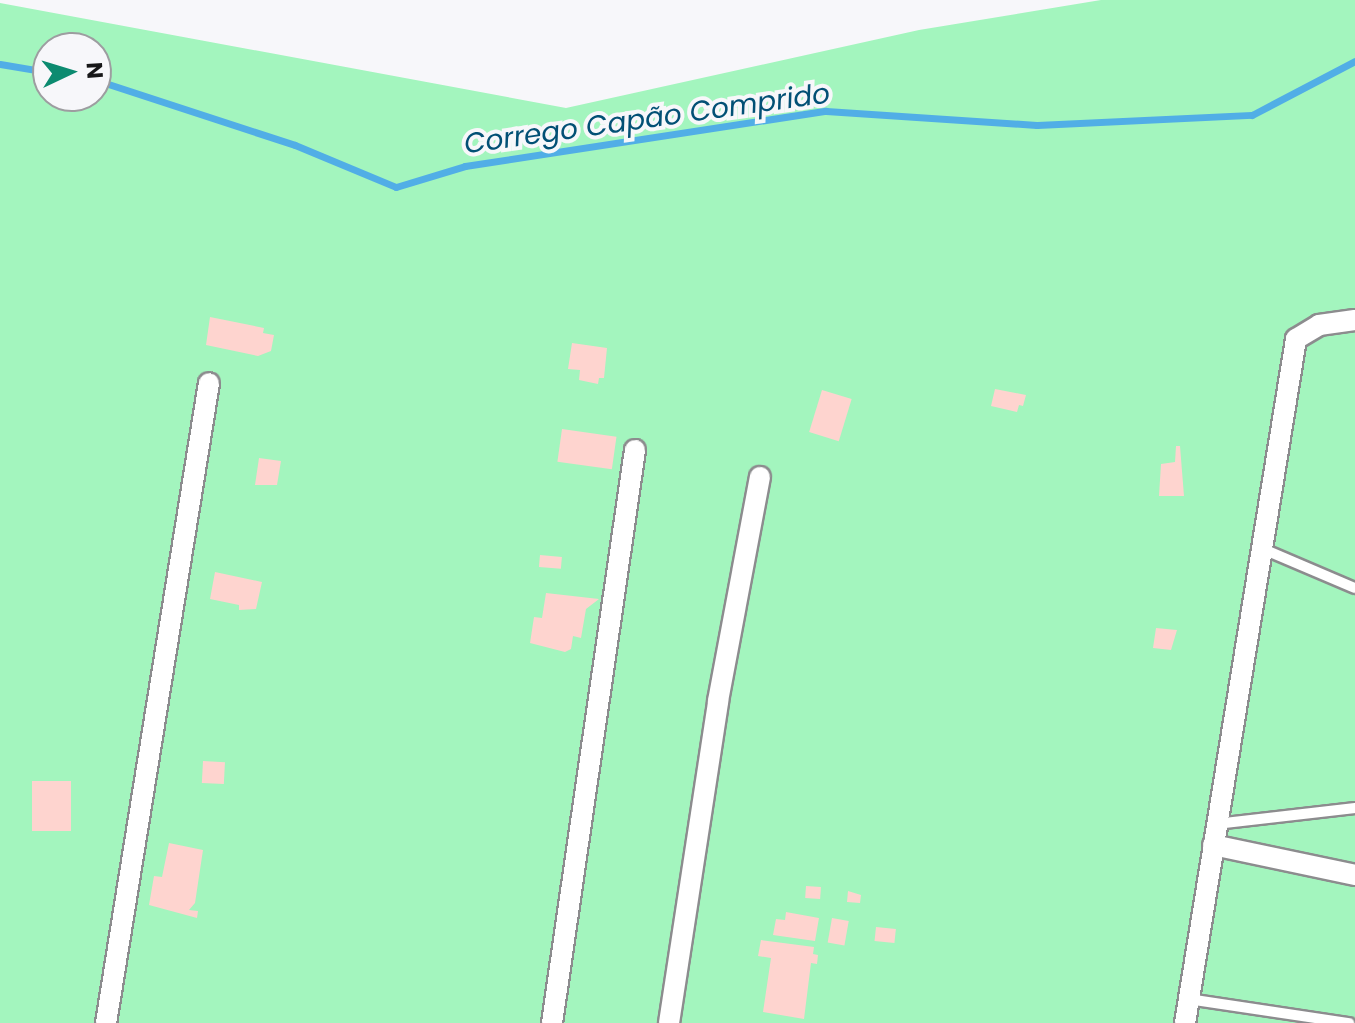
<!DOCTYPE html>
<html>
<head>
<meta charset="utf-8">
<style>
	body { margin:0 }
	#map { position:relative; width:1355px; height:1023px; overflow:hidden; background:#f7f7fa; font-family:Poppins,sans-serif }
	div>[style] { position:absolute }
	.green>* { inset:0; background:#a3f5be }
	.stream>* { height:7px; margin:-3.5px; padding:0 3.5px; transform-origin:3.5px; border-radius:3.5px; background:#51aee6 }
	.building>* { inset:0; background:#fed4cf; transform-origin:0 0 }
	.roads { filter:drop-shadow(2px 0 #8c8c8e) drop-shadow(-2px 0 #8c8c8e) drop-shadow(0 2px #8c8c8e) drop-shadow(0 -2px #8c8c8e) }
	.service>* { height:10px; margin:-5px; padding:0 5px; transform-origin:5px; border-radius:5px; background:#fff }
	.minor>* { height:20px; margin:-10px; padding:0 10px; transform-origin:10px; border-radius:10px; background:#fff }
	span { translate:-50% -50%; white-space:nowrap; text-align:center; line-height:1.15; -webkit-text-stroke:8px #f7f7fa; paint-order:stroke }
	.water-label { font-size:28px; color:#025075; font-style:italic }
	.north { position:absolute; left:32px; top:32px; width:80px; height:80px; box-sizing:border-box; background:#f7f7fa; border:2px solid #9d9da0; border-radius:50%; rotate:86deg; font-size:22px; font-weight:700; line-height:32px; text-align:center; color:#171718 }
	.north::after { content:''; display:block; margin:auto; width:28px; height:36px; background:#0c8b70; clip-path:polygon(50% 0,100% 100%,50% 72%,0 100%) }
</style>
</head>
<body>
<div id="map">
	<div class="green">
		<div style="clip-path:polygon(evenodd,1101px 0,1355px 0,1355px 1023px,0 1023px,0 3px,566px 108px,919px 30px,1101px 0,48px 48px,96px 48px,96px 96px,48px 96px,48px 48px)"></div>
	</div>
	<div class="stream">
		<div style="left:0;top:64px;width:49px;rotate:9.5deg"></div>
		<div style="left:96px;top:80px;width:209px;rotate:18.1deg"></div>
		<div style="left:295px;top:145px;width:109px;rotate:22.6deg"></div>
		<div style="left:396px;top:187px;width:72px;rotate:-16.9deg"></div>
		<div style="left:465px;top:166px;width:365px;rotate:-8.7deg"></div>
		<div style="left:826px;top:111px;width:211px;rotate:3.8deg"></div>
		<div style="left:1037px;top:125px;width:215px;rotate:-2.7deg"></div>
		<div style="left:1252px;top:115px;width:116px;rotate:-27.7deg"></div>
	</div>
	<div class="building">
		<div style="clip-path:polygon(210px 317px,264px 328px,263px 333px,274px 335px,271px 351px,258px 356px,206px 345px)"></div>
		<div style="clip-path:polygon(572px 343px,607px 348px,604px 378px,599px 378px,598px 384px,579px 380px,580px 370px,568px 369px)"></div>
		<div style="clip-path:polygon(995px 389px,1026px 395px,1023px 406px,1019px 405px,1017px 412px,991px 406px)"></div>
		<div style="left:822px;top:390px;width:31px;height:44px;rotate:17deg"></div>
		<div style="left:562px;top:429px;width:55px;height:33px;rotate:8deg"></div>
		<div style="clip-path:polygon(1176px 446px,1180px 446px,1184px 496px,1159px 496px,1161px 464px,1175px 462px)"></div>
		<div style="clip-path:polygon(259px 458px,281px 461px,277px 485px,255px 485px)"></div>
		<div style="left:540px;top:555px;width:22px;height:12px;rotate:5deg"></div>
		<div style="clip-path:polygon(215px 572px,262px 582px,256px 609px,239px 610px,239px 605px,210px 599px)"></div>
		<div style="clip-path:polygon(546px 593px,599px 599px,586px 609px,581px 638px,573px 636px,571px 649px,565px 652px,530px 643px,534px 617px,542px 618px)"></div>
		<div style="clip-path:polygon(1156px 628px,1177px 630px,1171px 650px,1153px 648px)"></div>
		<div style="left:203px;top:761px;width:22px;height:22px;rotate:3deg"></div>
		<div style="left:32px;top:781px;width:39px;height:50px"></div>
		<div style="clip-path:polygon(169px 843px,203px 850px,195px 903px,189px 910px,198px 911px,197px 918px,149px 905px,154px 876px,162px 877px)"></div>
		<div style="left:806px;top:886px;width:15px;height:12px;rotate:4deg"></div>
		<div style="clip-path:polygon(848px 891px,861px 895px,860px 903px,847px 902px)"></div>
		<div style="clip-path:polygon(786px 912px,819px 918px,815px 941px,773px 935px,776px 919px,785px 920px)"></div>
		<div style="left:832px;top:918px;width:17px;height:25px;rotate:10deg"></div>
		<div style="left:876px;top:927px;width:20px;height:14px;rotate:6deg"></div>
		<div style="clip-path:polygon(761px 940px,814px 947px,813px 954px,818px 955px,817px 964px,811px 963px,804px 1019px,763px 1012px,771px 958px,758px 956px)"></div>
	</div>
	<div class="roads">
		<div class="service">
			<div style="left:1261px;top:548px;width:102px;rotate:23.1deg"></div>
			<div style="left:1216px;top:824px;width:140px;rotate:-6.6deg"></div>
			<div style="left:1188px;top:999px;width:163px;rotate:8.5deg"></div>
		</div>
		<div class="minor">
			<div style="left:1213px;top:845px;width:145px;rotate:11.9deg"></div>
			<div style="left:106px;top:1023px;width:648px;rotate:-80.86deg"></div>
			<div style="left:552px;top:1023px;width:579px;rotate:-81.76deg"></div>
			<div style="left:669px;top:1023px;width:326px;rotate:-81.3deg"></div>
			<div style="left:718px;top:701px;width:228px;rotate:-79.4deg"></div>
			<div style="left:1185px;top:1023px;width:693px;rotate:-80.78deg"></div>
			<div style="left:1296px;top:339px;width:27px;rotate:-31deg"></div>
			<div style="left:1319px;top:325px;width:36px;rotate:-8deg"></div>
		</div>
	</div>
	<div class="water-label">
		<span style="left:647px;top:119px;rotate:-8deg">Corrego Capão Comprido</span>
	</div>
	<div class="north">N</div>
</div>
</body>
</html>
